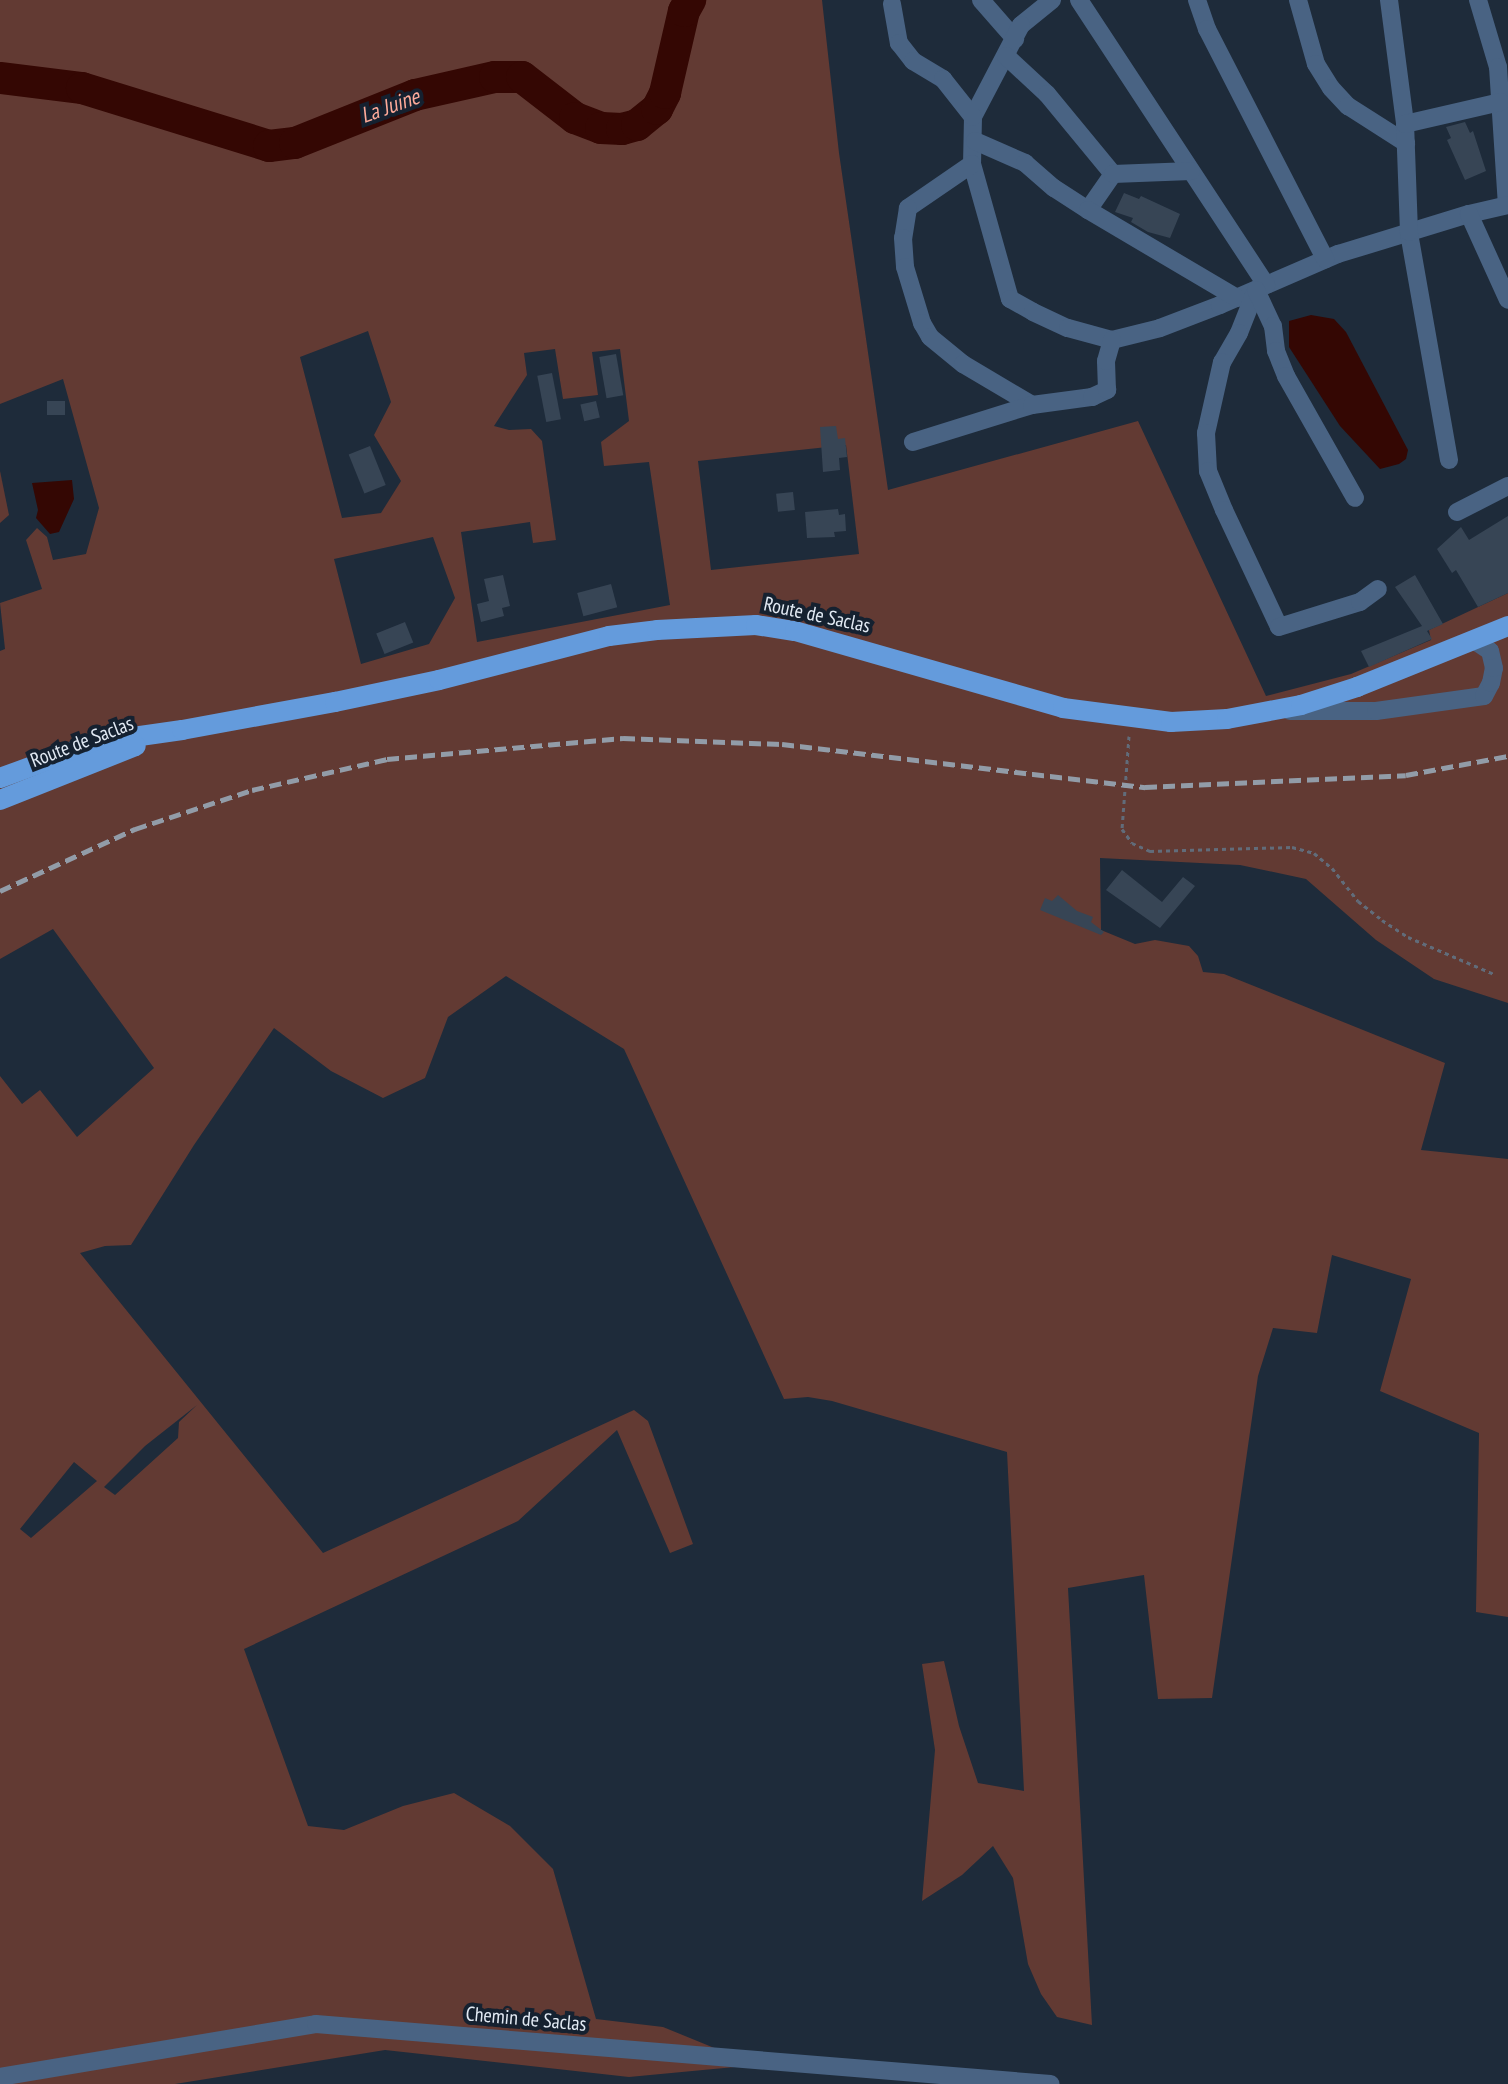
<!DOCTYPE html>
<html>
<head>
<meta charset="utf-8">
<style>
	body { margin:0 }
	#map { position:relative; width:1508px; height:2084px; overflow:hidden; background:#1e2b3a; font-family:"PT Sans Narrow",sans-serif }
	div>[style] { position:absolute }
	.green>* { inset:0; background:#623a33 }
	.water>* { inset:0; background:#340703 }
	.river>* { height:32px; margin:-16px; padding:0 16px; transform-origin:16px; border-radius:16px; background:#340703 }
	.building>* { inset:0; background:#374555; transform-origin:0 0 }
	.path>* { height:3px; margin-top:-1.5px; transform-origin:0; background:repeating-linear-gradient(90deg,#616c7a 0 4px,transparent 0 8px) }
	.minor>* { height:18px; margin:-9px; padding:0 9px; transform-origin:9px; border-radius:9px; background:#496383 }
	.major>* { height:20px; margin:-10px; padding:0 10px; transform-origin:10px; border-radius:10px; background:#649bdc }
	.rail>* { height:5px; margin-top:-2.5px; transform-origin:0; background:repeating-linear-gradient(90deg,#929ca8 0 12px,transparent 0 18px) }
	span { translate:-50% -50%; white-space:nowrap; text-align:center; line-height:1.15; -webkit-text-stroke:8px #152130; paint-order:stroke }
	.street-label { font-size:20px; color:#e2eaf4 }
	.water-label { font-size:22px; color:#feaa99; font-style:italic }
</style>
</head>
<body>
<div id="map">
	<div class="green">
		<div style="clip-path:polygon(evenodd,0 0,822px 0,839px 153px,888px 490px,1138px 421px,1266px 696px,1351px 674px,1431px 640px,1429px 630px,1508px 593px,1508px 1003px,1434px 979px,1376px 940px,1306px 879px,1240px 865px,1100px 858px,1101px 930px,1135px 944px,1155px 940px,1189px 946px,1198px 956px,1203px 972px,1224px 974px,1445px 1063px,1421px 1150px,1508px 1159px,1508px 1617px,1476px 1612px,1479px 1433px,1380px 1391px,1411px 1279px,1332px 1255px,1317px 1333px,1273px 1328px,1258px 1376px,1212px 1698px,1158px 1699px,1144px 1575px,1068px 1588px,1092px 2025px,1057px 2017px,1041px 1994px,1028px 1964px,1013px 1878px,993px 1846px,962px 1875px,922px 1901px,935px 1750px,922px 1664px,944px 1661px,959px 1726px,978px 1783px,1024px 1791px,1007px 1452px,832px 1401px,808px 1397px,784px 1399px,624px 1049px,506px 976px,448px 1017px,425px 1078px,383px 1098px,331px 1071px,274px 1028px,194px 1145px,131px 1245px,105px 1246px,80px 1253px,323px 1553px,634px 1410px,648px 1421px,693px 1544px,670px 1553px,617px 1430px,518px 1521px,244px 1649px,308px 1826px,344px 1830px,403px 1806px,454px 1793px,510px 1826px,553px 1869px,596px 2019px,663px 2027px,756px 2065px,629px 2077px,385px 2050px,175px 2084px,0 2084px,0 1076px,22px 1104px,40px 1090px,77px 1137px,154px 1068px,53px 929px,0 959px,0 651px,5px 649px,0 603px,42px 589px,26px 540px,37px 528px,47px 537px,53px 560px,86px 554px,99px 508px,63px 379px,0 404px,0 0,368px 331px,391px 402px,374px 435px,401px 481px,381px 513px,342px 518px,300px 357px,368px 331px,0 0,555px 349px,563px 399px,598px 395px,592px 352px,620px 349px,629px 421px,601px 442px,604px 466px,649px 462px,670px 605px,477px 642px,461px 532px,530px 522px,533px 543px,556px 540px,542px 441px,531px 429px,509px 430px,494px 426px,527px 375px,524px 353px,555px 349px,0 0,846px 445px,859px 554px,711px 570px,698px 461px,846px 445px,0 0,433px 537px,455px 598px,429px 644px,361px 664px,334px 559px,433px 537px,0 0,197px 1405px,179px 1422px,178px 1438px,115px 1495px,104px 1487px,145px 1446px,197px 1405px,0 0,74px 1462px,97px 1481px,31px 1538px,20px 1529px,74px 1462px)"></div>
		<div style="clip-path:polygon(0 471px,9px 515px,0 523px)"></div>
	</div>
	<div class="water">
		<div style="clip-path:polygon(1311px 315px,1334px 319px,1346px 332px,1408px 450px,1406px 459px,1399px 464px,1380px 469px,1340px 426px,1289px 347px,1289px 321px)"></div>
		<div style="clip-path:polygon(72px 480px,74px 499px,59px 532px,50px 534px,36px 518px,38px 510px,32px 483px)"></div>
	</div>
	<div class="river">
		<div style="left:0;top:78px;width:83px;rotate:7deg"></div>
		<div style="left:82px;top:88px;width:196px;rotate:17.2deg"></div>
		<div style="left:269px;top:146px;width:26px;rotate:-7deg"></div>
		<div style="left:295px;top:143px;width:129px;rotate:-21.8deg"></div>
		<div style="left:415px;top:95px;width:82px;rotate:-12.7deg"></div>
		<div style="left:495px;top:77px;width:27px"></div>
		<div style="left:522px;top:77px;width:67px;rotate:37.7deg"></div>
		<div style="left:575px;top:118px;width:28px;rotate:21deg"></div>
		<div style="left:601px;top:128px;width:21px;rotate:3deg"></div>
		<div style="left:622px;top:129px;width:16px;rotate:-15deg"></div>
		<div style="left:637px;top:125px;width:26px;rotate:-39deg"></div>
		<div style="left:657px;top:109px;width:18px;rotate:-63deg"></div>
		<div style="left:665px;top:93px;width:84px;rotate:-77deg"></div>
		<div style="left:684px;top:11px;width:13px;rotate:-61deg"></div>
	</div>
	<div class="building">
		<div style="clip-path:polygon(1465px 122px,1470px 133px,1473px 131px,1486px 171px,1465px 180px,1447px 140px,1451px 138px,1446px 127px)"></div>
		<div style="clip-path:polygon(1124px 193px,1139px 199px,1141px 196px,1180px 214px,1170px 238px,1148px 232px,1131px 222px,1133px 218px,1115px 212px)"></div>
		<div style="left:616px;top:354px;width:42px;height:17px;rotate:80deg"></div>
		<div style="left:552px;top:373px;width:47px;height:15px;rotate:79deg"></div>
		<div style="left:65px;top:401px;width:14px;height:18px;rotate:90deg"></div>
		<div style="left:596px;top:401px;width:17px;height:16px;rotate:77deg"></div>
		<div style="clip-path:polygon(836px 426px,838px 439px,845px 438px,847px 457px,839px 458px,840px 470px,823px 472px,820px 427px)"></div>
		<div style="left:370px;top:446px;width:42px;height:23px;rotate:68deg"></div>
		<div style="left:793px;top:492px;width:18px;height:17px;rotate:84deg"></div>
		<div style="clip-path:polygon(838px 509px,839px 515px,845px 514px,846px 531px,834px 532px,835px 537px,807px 538px,805px 512px)"></div>
		<div style="clip-path:polygon(1508px 516px,1508px 593px,1478px 607px,1456px 570px,1452px 573px,1437px 549px,1461px 527px,1469px 540px)"></div>
		<div style="clip-path:polygon(503px 575px,510px 606px,502px 608px,504px 616px,481px 622px,477px 604px,489px 601px,484px 579px)"></div>
		<div style="clip-path:polygon(1415px 575px,1443px 624px,1427px 631px,1432px 639px,1369px 667px,1361px 651px,1422px 626px,1395px 587px)"></div>
		<div style="left:611px;top:584px;width:24px;height:35px;rotate:75deg"></div>
		<div style="left:405px;top:622px;width:22px;height:31px;rotate:68deg"></div>
		<div style="clip-path:polygon(1122px 870px,1162px 902px,1183px 877px,1195px 886px,1160px 928px,1106px 890px)"></div>
		<div style="clip-path:polygon(1058px 895px,1077px 911px,1093px 917px,1091px 922px,1104px 932px,1101px 935px,1040px 910px,1045px 898px,1052px 901px)"></div>
	</div>
	<div class="path">
		<div style="left:1129px;top:736px;width:93px;rotate:94.3deg"></div>
		<div style="left:1122px;top:829px;width:17px;rotate:54deg"></div>
		<div style="left:1132px;top:843px;width:20px;rotate:24deg"></div>
		<div style="left:1150px;top:851px;width:142px;rotate:-1.6deg"></div>
		<div style="left:1292px;top:847px;width:23px;rotate:15deg"></div>
		<div style="left:1314px;top:853px;width:23px;rotate:40deg"></div>
		<div style="left:1332px;top:868px;width:42px;rotate:51.8deg"></div>
		<div style="left:1358px;top:901px;width:31px;rotate:38deg"></div>
		<div style="left:1382px;top:920px;width:31px;rotate:33deg"></div>
		<div style="left:1408px;top:937px;width:94px;rotate:23.3deg"></div>
	</div>
	<div class="minor">
		<div style="left:981px;top:0;width:52px;rotate:48.9deg"></div>
		<div style="left:1052px;top:0;width:40px;rotate:141deg"></div>
		<div style="left:1021px;top:25px;width:104px;rotate:117.6deg"></div>
		<div style="left:973px;top:117px;width:47px;rotate:91.2deg"></div>
		<div style="left:972px;top:164px;width:140px;rotate:74.3deg"></div>
		<div style="left:1010px;top:299px;width:26px;rotate:29deg"></div>
		<div style="left:1033px;top:312px;width:38px;rotate:25deg"></div>
		<div style="left:1068px;top:328px;width:46px;rotate:15.3deg"></div>
		<div style="left:1112px;top:340px;width:49px;rotate:-14deg"></div>
		<div style="left:1160px;top:328px;width:64px;rotate:-21deg"></div>
		<div style="left:1220px;top:305px;width:129px;rotate:-23.4deg"></div>
		<div style="left:1338px;top:254px;width:137px;rotate:-17deg"></div>
		<div style="left:1079px;top:0;width:341px;rotate:56.7deg"></div>
		<div style="left:1197px;top:0;width:31px;rotate:71deg"></div>
		<div style="left:1207px;top:29px;width:259px;rotate:62.8deg"></div>
		<div style="left:1298px;top:0;width:66px;rotate:74.3deg"></div>
		<div style="left:1316px;top:64px;width:28px;rotate:58deg"></div>
		<div style="left:1331px;top:88px;width:25px;rotate:47deg"></div>
		<div style="left:1348px;top:106px;width:69px;rotate:32.5deg"></div>
		<div style="left:1389px;top:0;width:125px;rotate:82.6deg"></div>
		<div style="left:1478px;top:0;width:70px;rotate:73.4deg"></div>
		<div style="left:1498px;top:67px;width:138px;rotate:86.3deg"></div>
		<div style="left:892px;top:4px;width:40px;rotate:80deg"></div>
		<div style="left:899px;top:43px;width:23px;rotate:52deg"></div>
		<div style="left:913px;top:61px;width:35px;rotate:31deg"></div>
		<div style="left:943px;top:79px;width:48px;rotate:51.7deg"></div>
		<div style="left:1006px;top:56px;width:56px;rotate:42.8deg"></div>
		<div style="left:1047px;top:94px;width:104px;rotate:50.5deg"></div>
		<div style="left:975px;top:141px;width:55px;rotate:23.7deg"></div>
		<div style="left:1025px;top:163px;width:38px;rotate:41deg"></div>
		<div style="left:1054px;top:188px;width:40px;rotate:32.9deg"></div>
		<div style="left:1088px;top:210px;width:44px;rotate:-55.2deg"></div>
		<div style="left:1113px;top:174px;width:78px;rotate:-2.2deg"></div>
		<div style="left:972px;top:164px;width:78px;rotate:145.5deg"></div>
		<div style="left:908px;top:208px;width:30px;rotate:99deg"></div>
		<div style="left:903px;top:238px;width:29px;rotate:86deg"></div>
		<div style="left:905px;top:267px;width:59px;rotate:73.1deg"></div>
		<div style="left:922px;top:323px;width:16px;rotate:60deg"></div>
		<div style="left:930px;top:337px;width:43px;rotate:39.3deg"></div>
		<div style="left:963px;top:364px;width:80px;rotate:30.7deg"></div>
		<div style="left:1508px;top:205px;width:40px;rotate:167deg"></div>
		<div style="left:1469px;top:214px;width:94px;rotate:65.6deg"></div>
		<div style="left:1088px;top:210px;width:173px;rotate:30.6deg"></div>
		<div style="left:1256px;top:290px;width:46px;rotate:111.6deg"></div>
		<div style="left:1239px;top:333px;width:34px;rotate:120deg"></div>
		<div style="left:1222px;top:362px;width:73px;rotate:102.7deg"></div>
		<div style="left:1206px;top:433px;width:38px;rotate:87deg"></div>
		<div style="left:1208px;top:471px;width:42px;rotate:67.7deg"></div>
		<div style="left:1224px;top:510px;width:129px;rotate:64.8deg"></div>
		<div style="left:1279px;top:627px;width:85px;rotate:-17.2deg"></div>
		<div style="left:1360px;top:602px;width:22px;rotate:-36deg"></div>
		<div style="left:1256px;top:290px;width:40px;rotate:65deg"></div>
		<div style="left:1273px;top:326px;width:25px;rotate:83deg"></div>
		<div style="left:1276px;top:351px;width:27px;rotate:68deg"></div>
		<div style="left:1286px;top:376px;width:140px;rotate:60.5deg"></div>
		<div style="left:913px;top:442px;width:125px;rotate:-17.3deg"></div>
		<div style="left:1032px;top:405px;width:61px;rotate:-7.6deg"></div>
		<div style="left:1092px;top:397px;width:17px;rotate:-25deg"></div>
		<div style="left:1107px;top:390px;width:29px;rotate:-92deg"></div>
		<div style="left:1106px;top:361px;width:22px;rotate:-74deg"></div>
		<div style="left:1449px;top:460px;width:231px;rotate:-100deg"></div>
		<div style="left:1409px;top:232px;width:108px;rotate:-92.1deg"></div>
		<div style="left:1405px;top:124px;width:98px;rotate:-13deg"></div>
		<div style="left:1457px;top:512px;width:57px;rotate:-27deg"></div>
		<div style="left:1290px;top:711px;width:86px"></div>
		<div style="left:1376px;top:711px;width:109px;rotate:-7.9deg"></div>
		<div style="left:1484px;top:696px;width:15px;rotate:-62deg"></div>
		<div style="left:1491px;top:683px;width:15px;rotate:-79deg"></div>
		<div style="left:1494px;top:668px;width:17px;rotate:-103deg"></div>
		<div style="left:1490px;top:651px;width:18px;rotate:-146deg"></div>
		<div style="left:0;top:2077px;width:320px;rotate:-9.5deg"></div>
		<div style="left:316px;top:2024px;width:737px;rotate:4.67deg"></div>
	</div>
	<div class="major">
		<div style="left:0;top:778px;width:104px;rotate:-20.2deg"></div>
		<div style="left:98px;top:742px;width:85px;rotate:-8.1deg"></div>
		<div style="left:182px;top:730px;width:156px;rotate:-10.4deg"></div>
		<div style="left:335px;top:702px;width:106px;rotate:-11.9deg"></div>
		<div style="left:439px;top:680px;width:176px;rotate:-14.5deg"></div>
		<div style="left:609px;top:636px;width:48px;rotate:-7.1deg"></div>
		<div style="left:657px;top:630px;width:99px;rotate:-2.9deg"></div>
		<div style="left:756px;top:625px;width:39px;rotate:9deg"></div>
		<div style="left:795px;top:631px;width:279px;rotate:16deg"></div>
		<div style="left:1063px;top:708px;width:109px;rotate:7.4deg"></div>
		<div style="left:1171px;top:722px;width:56px;rotate:-3.1deg"></div>
		<div style="left:1227px;top:719px;width:75px;rotate:-10.7deg"></div>
		<div style="left:1301px;top:705px;width:59px;rotate:-17.8deg"></div>
		<div style="left:1357px;top:687px;width:163px;rotate:-22deg"></div>
		<div style="left:0;top:800px;width:146px;rotate:-21.7deg"></div>
	</div>
	<div class="rail">
		<div style="left:0;top:891px;width:149px;rotate:-24.7deg"></div>
		<div style="left:135px;top:829px;width:123px;rotate:-18.4deg"></div>
		<div style="left:252px;top:790px;width:139px;rotate:-12.9deg"></div>
		<div style="left:387px;top:759px;width:237px;rotate:-5.1deg"></div>
		<div style="left:623px;top:738px;width:159px;rotate:2.2deg"></div>
		<div style="left:782px;top:744px;width:366px;rotate:6.8deg"></div>
		<div style="left:1145px;top:787px;width:261px;rotate:-2.6deg"></div>
		<div style="left:1406px;top:775px;width:104px;rotate:-10.6deg"></div>
	</div>
	<div class="street-label">
		<span style="left:817px;top:615px;rotate:12deg">Route de Saclas</span>
		<span style="left:82px;top:742px;rotate:-21deg">Route de Saclas</span>
		<span style="left:526px;top:2019px;rotate:5deg">Chemin de Saclas</span>
	</div>
	<div class="water-label">
		<span style="left:390px;top:106px;rotate:-20deg">La Juine</span>
	</div>
</div>
</body>
</html>
